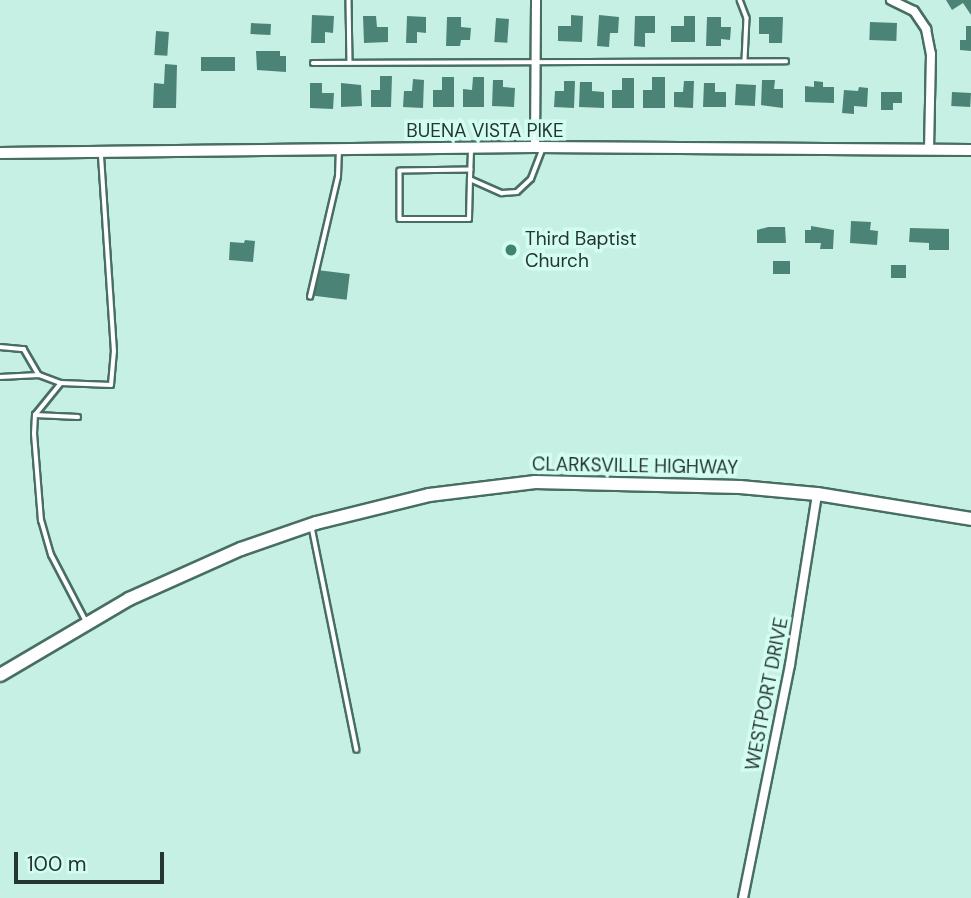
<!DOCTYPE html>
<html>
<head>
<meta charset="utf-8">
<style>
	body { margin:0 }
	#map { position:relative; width:971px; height:898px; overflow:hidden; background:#c6f0e4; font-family:"DM Sans",sans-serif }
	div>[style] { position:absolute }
	.building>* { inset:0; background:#4b8476; transform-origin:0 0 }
	.roads { filter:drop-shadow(2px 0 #486e64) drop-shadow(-2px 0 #486e64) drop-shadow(0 2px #486e64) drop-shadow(0 -2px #486e64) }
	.service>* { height:3.5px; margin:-1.75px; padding:0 1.75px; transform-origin:1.75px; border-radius:1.75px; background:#fff }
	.minor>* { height:8px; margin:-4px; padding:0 4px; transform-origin:4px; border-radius:4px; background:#fff }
	.secondary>* { height:10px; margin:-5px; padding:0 5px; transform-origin:5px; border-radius:5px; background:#fff }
	.primary>* { height:12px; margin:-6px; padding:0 6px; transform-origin:6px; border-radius:6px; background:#fff }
	.dots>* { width:19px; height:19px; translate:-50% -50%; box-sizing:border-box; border:4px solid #d3fdf1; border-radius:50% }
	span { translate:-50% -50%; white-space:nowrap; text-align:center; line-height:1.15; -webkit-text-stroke:7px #d3fdf1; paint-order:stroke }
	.street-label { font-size:19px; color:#253631 }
	.poi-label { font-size:19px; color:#253631 }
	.left { translate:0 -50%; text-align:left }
	.scale { position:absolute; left:14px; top:852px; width:150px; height:32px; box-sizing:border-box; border:4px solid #253631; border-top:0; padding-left:9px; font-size:21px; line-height:24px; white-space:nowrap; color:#253631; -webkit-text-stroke:5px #d3fdf1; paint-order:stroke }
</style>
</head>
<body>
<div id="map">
	<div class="building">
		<div style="clip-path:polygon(946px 0,971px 0,971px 15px,963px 3px,952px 10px)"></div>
		<div style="clip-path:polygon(312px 15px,334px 16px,333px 33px,325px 32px,325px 43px,311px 43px)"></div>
		<div style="clip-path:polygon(571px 15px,583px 16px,582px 42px,558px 41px,558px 26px,571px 26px)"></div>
		<div style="clip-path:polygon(599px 15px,619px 17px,618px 33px,610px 33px,609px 47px,597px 46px)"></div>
		<div style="clip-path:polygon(363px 16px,376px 16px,377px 27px,388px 27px,388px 42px,364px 43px)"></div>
		<div style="clip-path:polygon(407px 16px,426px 17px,426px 33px,417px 32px,417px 43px,406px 43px)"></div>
		<div style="clip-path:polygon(635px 16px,655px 16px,655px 33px,645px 33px,645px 47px,634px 46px)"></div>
		<div style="clip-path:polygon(684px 16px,695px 16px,695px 42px,671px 42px,671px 26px,684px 26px)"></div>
		<div style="clip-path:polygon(447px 17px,461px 17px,461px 27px,471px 28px,470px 40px,461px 40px,460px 46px,446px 46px)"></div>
		<div style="clip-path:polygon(707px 17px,721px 17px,721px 27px,731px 27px,730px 40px,721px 39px,721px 46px,706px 46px)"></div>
		<div style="clip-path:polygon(759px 17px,783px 17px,782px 43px,769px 43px,769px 34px,759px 34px)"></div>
		<div style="left:496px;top:18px;width:13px;height:24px;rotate:4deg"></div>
		<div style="left:870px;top:22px;width:27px;height:18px;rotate:2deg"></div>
		<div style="left:251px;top:23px;width:20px;height:11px;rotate:3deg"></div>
		<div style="clip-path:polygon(966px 26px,971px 26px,971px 51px,960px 50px,960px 40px,966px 40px)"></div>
		<div style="left:156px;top:31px;width:13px;height:24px;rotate:4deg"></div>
		<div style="clip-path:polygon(256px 51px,280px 51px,280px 56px,286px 56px,286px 72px,257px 70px)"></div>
		<div style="left:235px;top:57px;width:14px;height:34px;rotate:90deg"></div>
		<div style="clip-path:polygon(165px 64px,177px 65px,176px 108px,153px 108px,154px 83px,164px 84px)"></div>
		<div style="clip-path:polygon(380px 76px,392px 76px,391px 107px,371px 107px,371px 90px,380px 90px)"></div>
		<div style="clip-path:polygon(442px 77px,454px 77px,454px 107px,433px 107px,433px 90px,442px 90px)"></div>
		<div style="clip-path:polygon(473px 77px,484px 77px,484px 107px,463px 107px,463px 89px,472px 90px)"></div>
		<div style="clip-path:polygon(652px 77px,665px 77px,665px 108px,643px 108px,643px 90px,652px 90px)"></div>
		<div style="clip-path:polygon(622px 78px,634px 78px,634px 108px,612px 108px,612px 90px,622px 90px)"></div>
		<div style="clip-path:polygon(413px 79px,424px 80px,423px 108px,403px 107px,404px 91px,412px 91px)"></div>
		<div style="clip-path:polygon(493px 80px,503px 80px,503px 87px,515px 88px,514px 107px,492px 106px)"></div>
		<div style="clip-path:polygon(762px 80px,775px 80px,774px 89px,783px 89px,783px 108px,761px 105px)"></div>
		<div style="clip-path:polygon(564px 81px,575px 81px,574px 108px,554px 107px,555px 91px,564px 91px)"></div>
		<div style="clip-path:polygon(684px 81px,694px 81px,693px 108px,674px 107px,674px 92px,683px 92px)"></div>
		<div style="clip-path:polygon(814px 81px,823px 82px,823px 87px,834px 87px,834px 103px,805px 102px,805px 86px,814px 87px)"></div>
		<div style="clip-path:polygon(580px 82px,592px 82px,592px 91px,604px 92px,604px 108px,579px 107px)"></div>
		<div style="clip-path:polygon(310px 83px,322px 83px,322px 93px,334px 93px,333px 109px,310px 108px)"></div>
		<div style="clip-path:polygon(341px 83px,361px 85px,362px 106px,341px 107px)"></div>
		<div style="clip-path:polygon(704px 83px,715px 83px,715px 92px,726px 92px,726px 107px,703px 107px)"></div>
		<div style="left:736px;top:84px;width:20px;height:21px;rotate:3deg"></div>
		<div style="clip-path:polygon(859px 87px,868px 88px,867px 107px,854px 106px,854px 114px,842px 113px,844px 90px,858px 91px)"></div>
		<div style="clip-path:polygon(881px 92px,902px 92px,902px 103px,893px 103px,893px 110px,881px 110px)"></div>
		<div style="left:952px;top:92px;width:19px;height:14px;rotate:3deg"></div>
		<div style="clip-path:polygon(851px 221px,871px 222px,870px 230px,878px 231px,877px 245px,850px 243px)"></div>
		<div style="clip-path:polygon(811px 226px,834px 230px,833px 249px,820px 249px,821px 243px,805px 243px,805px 230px,811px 230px)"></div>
		<div style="clip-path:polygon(768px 227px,785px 227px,786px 243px,757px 243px,757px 230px)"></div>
		<div style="clip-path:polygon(910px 228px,949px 229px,949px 250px,929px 250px,929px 243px,909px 242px)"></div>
		<div style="clip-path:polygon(245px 240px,255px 241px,253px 262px,229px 260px,230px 242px,244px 243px)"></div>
		<div style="left:773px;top:261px;width:17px;height:13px"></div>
		<div style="left:891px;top:265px;width:15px;height:13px"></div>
		<div style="left:317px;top:270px;width:33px;height:26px;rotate:7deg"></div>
	</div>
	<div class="roads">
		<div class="service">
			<div style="left:349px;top:0;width:62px;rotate:89.1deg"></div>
			<div style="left:740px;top:0;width:19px;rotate:69deg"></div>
			<div style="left:747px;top:18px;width:43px;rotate:92.7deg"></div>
			<div style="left:313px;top:63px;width:473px;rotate:-0.2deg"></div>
			<div style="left:471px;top:170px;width:71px;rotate:179.2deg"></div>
			<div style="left:400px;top:171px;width:48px;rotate:90deg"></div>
			<div style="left:400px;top:219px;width:69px"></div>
			<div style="left:469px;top:219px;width:40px;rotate:-88.6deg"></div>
			<div style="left:470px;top:179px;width:29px;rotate:-88deg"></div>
			<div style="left:470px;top:179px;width:35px;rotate:24deg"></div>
			<div style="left:502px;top:193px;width:15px;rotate:-4deg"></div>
			<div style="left:517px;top:192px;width:19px;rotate:-43deg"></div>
			<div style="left:531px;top:179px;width:33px;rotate:-69deg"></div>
			<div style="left:310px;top:297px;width:123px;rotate:-76.9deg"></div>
			<div style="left:338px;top:177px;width:26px;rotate:-88deg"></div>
			<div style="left:0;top:347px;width:24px;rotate:5deg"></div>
			<div style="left:24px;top:349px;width:30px;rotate:60deg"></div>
			<div style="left:39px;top:375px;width:23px;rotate:20deg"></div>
			<div style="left:0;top:377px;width:39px;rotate:-3deg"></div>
			<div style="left:35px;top:415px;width:43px;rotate:2.7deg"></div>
			<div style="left:312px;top:527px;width:227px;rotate:78.6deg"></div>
			<div style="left:85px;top:620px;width:73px;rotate:-117.6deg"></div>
			<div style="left:51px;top:555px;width:35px;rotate:-106deg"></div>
			<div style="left:41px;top:521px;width:87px;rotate:-94.6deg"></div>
			<div style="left:34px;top:434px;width:19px;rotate:-87deg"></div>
			<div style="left:35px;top:415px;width:41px;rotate:-50.9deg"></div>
			<div style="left:61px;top:383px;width:50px;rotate:2.3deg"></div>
			<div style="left:111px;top:385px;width:33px;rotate:-85deg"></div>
			<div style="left:114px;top:352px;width:198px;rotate:-93.8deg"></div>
		</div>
		<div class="minor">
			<div style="left:891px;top:0;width:25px;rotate:26deg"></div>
			<div style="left:914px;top:11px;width:22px;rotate:56deg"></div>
			<div style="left:926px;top:29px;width:25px;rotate:79deg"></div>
			<div style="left:931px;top:54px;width:96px;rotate:91.2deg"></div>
			<div style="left:535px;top:147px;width:147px;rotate:-89.6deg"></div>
			<div style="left:743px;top:898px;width:238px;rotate:-78.6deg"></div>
			<div style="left:790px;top:665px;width:173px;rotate:-81deg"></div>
		</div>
		<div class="secondary">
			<div style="left:0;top:153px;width:535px;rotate:-0.64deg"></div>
			<div style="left:535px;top:147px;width:436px;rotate:0.4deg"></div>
		</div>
		<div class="primary">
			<div style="left:0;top:675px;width:150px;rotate:-30.5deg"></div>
			<div style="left:129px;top:599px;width:123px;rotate:-24.1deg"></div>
			<div style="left:241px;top:549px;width:79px;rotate:-19.1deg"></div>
			<div style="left:316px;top:523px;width:116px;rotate:-13.9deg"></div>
			<div style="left:429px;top:495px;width:107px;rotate:-7deg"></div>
			<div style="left:535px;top:482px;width:205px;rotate:1.4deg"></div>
			<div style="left:740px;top:487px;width:77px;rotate:5.2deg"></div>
			<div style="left:817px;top:494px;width:156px;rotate:9.2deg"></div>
		</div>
	</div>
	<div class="dots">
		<div style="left:511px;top:250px;background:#418273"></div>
	</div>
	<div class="street-label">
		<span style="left:485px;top:131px">BUENA VISTA PIKE</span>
		<span style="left:635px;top:466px;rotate:1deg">CLARKSVILLE HIGHWAY</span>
		<span style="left:767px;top:694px;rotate:-79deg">WESTPORT DRIVE</span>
	</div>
	<div class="poi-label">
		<span class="left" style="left:525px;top:250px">Third Baptist<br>Church</span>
	</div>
	<div class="scale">100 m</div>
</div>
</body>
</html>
